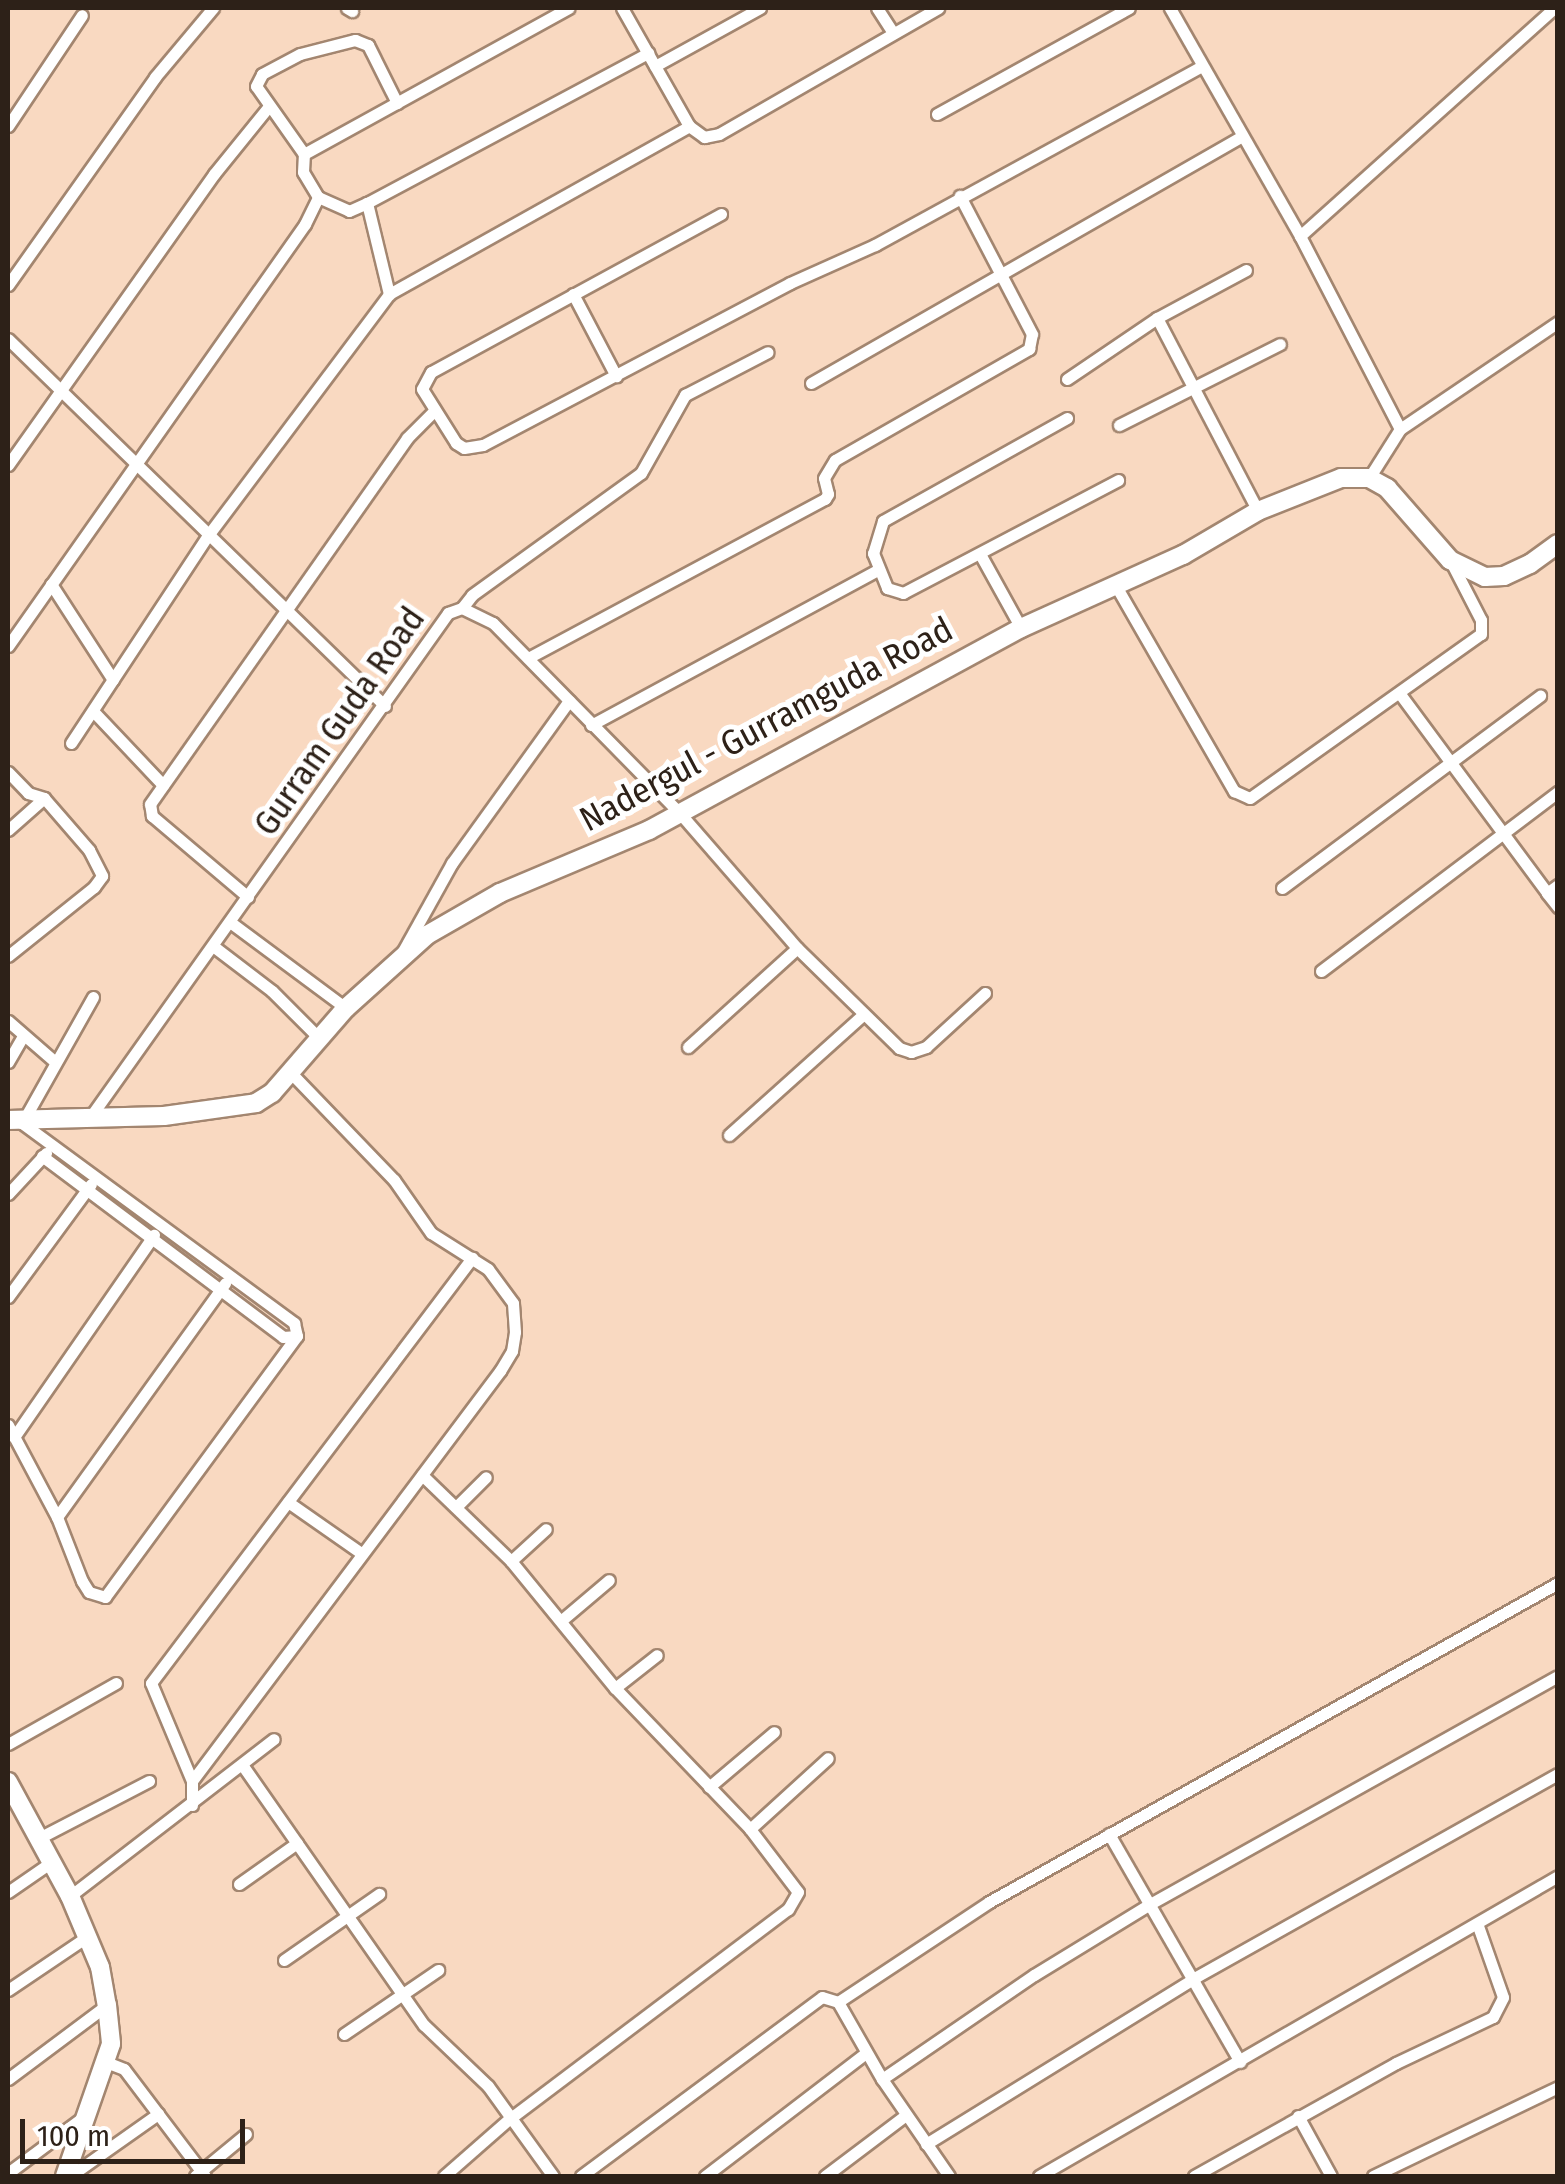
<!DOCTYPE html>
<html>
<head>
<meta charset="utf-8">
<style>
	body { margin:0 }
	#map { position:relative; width:1565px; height:2184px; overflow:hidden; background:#f9d9c1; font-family:"Fira Sans Condensed",sans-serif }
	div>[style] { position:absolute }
	.roads { filter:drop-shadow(2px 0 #a38670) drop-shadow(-2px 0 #a38670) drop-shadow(0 2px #a38670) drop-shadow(0 -2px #a38670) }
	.street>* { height:11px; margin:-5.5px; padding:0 5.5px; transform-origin:5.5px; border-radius:5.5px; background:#fff }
	.secondary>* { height:18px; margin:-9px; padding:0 9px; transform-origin:9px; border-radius:9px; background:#fff }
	span { translate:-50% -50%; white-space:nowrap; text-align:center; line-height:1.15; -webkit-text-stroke:10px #fff; paint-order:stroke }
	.street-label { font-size:35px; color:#2d2118 }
	.frame { position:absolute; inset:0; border:10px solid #2d2118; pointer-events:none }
	.scale { position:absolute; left:20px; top:2119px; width:225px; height:45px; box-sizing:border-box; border:5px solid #2d2118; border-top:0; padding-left:12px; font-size:30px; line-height:35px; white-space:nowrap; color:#2d2118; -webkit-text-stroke:8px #fff; paint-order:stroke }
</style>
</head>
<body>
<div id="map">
	<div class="roads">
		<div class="street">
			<div style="left:347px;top:8px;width:6px;rotate:31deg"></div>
			<div style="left:622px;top:8px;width:136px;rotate:60.4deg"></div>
			<div style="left:689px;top:126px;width:19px;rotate:36deg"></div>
			<div style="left:704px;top:137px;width:15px;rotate:-11deg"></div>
			<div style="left:719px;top:134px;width:253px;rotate:-29.9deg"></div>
			<div style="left:877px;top:8px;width:27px;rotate:57deg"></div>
			<div style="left:1170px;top:8px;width:262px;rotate:60.3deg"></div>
			<div style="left:1300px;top:236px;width:217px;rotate:62.6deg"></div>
			<div style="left:655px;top:66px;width:120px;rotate:-28.9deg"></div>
			<div style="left:937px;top:114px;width:219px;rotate:-28.9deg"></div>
			<div style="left:8px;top:126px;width:133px;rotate:-56.3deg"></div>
			<div style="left:304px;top:154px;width:83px;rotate:-125.2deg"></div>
			<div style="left:256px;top:86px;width:13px;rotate:-63deg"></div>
			<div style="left:262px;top:74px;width:43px;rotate:-27.8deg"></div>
			<div style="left:300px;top:54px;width:57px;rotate:-14.3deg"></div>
			<div style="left:355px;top:40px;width:14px;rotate:21deg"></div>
			<div style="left:368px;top:45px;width:65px;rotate:63.4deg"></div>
			<div style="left:318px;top:197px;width:34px;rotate:24deg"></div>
			<div style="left:349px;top:211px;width:20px;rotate:-24deg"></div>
			<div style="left:367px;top:203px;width:319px;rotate:-28.1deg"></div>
			<div style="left:367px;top:203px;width:94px;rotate:76.4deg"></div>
			<div style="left:721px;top:214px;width:330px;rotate:151.4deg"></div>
			<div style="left:431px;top:372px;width:19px;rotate:118deg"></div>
			<div style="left:422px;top:389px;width:64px;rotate:57.8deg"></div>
			<div style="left:456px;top:443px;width:9px;rotate:32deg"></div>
			<div style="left:464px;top:448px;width:19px;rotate:-9deg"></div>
			<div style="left:483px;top:445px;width:347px;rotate:-27.8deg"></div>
			<div style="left:790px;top:283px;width:93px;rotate:-24.1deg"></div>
			<div style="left:875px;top:245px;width:373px;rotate:-28.7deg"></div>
			<div style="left:1300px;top:236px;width:341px;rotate:-41.9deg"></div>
			<div style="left:8px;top:285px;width:255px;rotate:-54.7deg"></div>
			<div style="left:155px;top:77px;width:90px;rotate:-50deg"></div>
			<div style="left:573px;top:294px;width:93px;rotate:62.3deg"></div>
			<div style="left:1157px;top:318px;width:218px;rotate:62.4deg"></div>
			<div style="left:8px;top:339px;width:526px;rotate:44.23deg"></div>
			<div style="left:1067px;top:379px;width:109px;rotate:-34.1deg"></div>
			<div style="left:1157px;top:318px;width:101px;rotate:-28.3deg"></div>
			<div style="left:811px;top:383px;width:495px;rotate:-29.8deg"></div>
			<div style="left:1067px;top:418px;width:211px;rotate:150.8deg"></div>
			<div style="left:883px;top:521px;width:34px;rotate:107deg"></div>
			<div style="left:873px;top:553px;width:38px;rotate:68deg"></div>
			<div style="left:887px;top:588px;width:17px;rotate:17deg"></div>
			<div style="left:903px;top:593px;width:243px;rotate:-27.7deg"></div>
			<div style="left:1119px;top:425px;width:180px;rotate:-26.7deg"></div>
			<div style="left:8px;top:465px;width:357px;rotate:-54.7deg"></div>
			<div style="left:214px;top:174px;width:87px;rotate:-51deg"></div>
			<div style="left:1369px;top:478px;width:58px;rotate:-57.7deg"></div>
			<div style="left:1400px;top:429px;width:191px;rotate:-34.1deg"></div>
			<div style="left:980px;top:554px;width:85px;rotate:61deg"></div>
			<div style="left:51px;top:584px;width:114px;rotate:57.1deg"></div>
			<div style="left:1116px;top:586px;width:237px;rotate:60.1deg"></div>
			<div style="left:1234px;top:791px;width:17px;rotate:24deg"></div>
			<div style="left:1250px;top:798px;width:283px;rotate:-35.4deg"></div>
			<div style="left:1481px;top:634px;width:14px;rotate:-90deg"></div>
			<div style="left:1481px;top:620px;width:68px;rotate:-117.3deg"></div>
			<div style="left:462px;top:608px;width:16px;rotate:-52deg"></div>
			<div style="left:472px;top:595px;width:208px;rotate:-35.8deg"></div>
			<div style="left:641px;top:473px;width:90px;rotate:-60.6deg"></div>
			<div style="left:685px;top:395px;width:93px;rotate:-27.4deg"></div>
			<div style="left:8px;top:646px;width:516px;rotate:-54.86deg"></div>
			<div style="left:305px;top:224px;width:30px;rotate:-64deg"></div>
			<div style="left:318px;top:197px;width:29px;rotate:-121deg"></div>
			<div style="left:303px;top:172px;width:18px;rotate:-87deg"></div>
			<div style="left:304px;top:154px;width:302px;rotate:-28.9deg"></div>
			<div style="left:528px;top:658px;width:337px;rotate:-28.2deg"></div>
			<div style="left:825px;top:499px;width:6px;rotate:-59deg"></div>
			<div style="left:828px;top:494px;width:16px;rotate:-104deg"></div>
			<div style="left:824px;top:478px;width:21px;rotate:-59deg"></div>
			<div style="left:835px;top:460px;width:224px;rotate:-29.8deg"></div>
			<div style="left:1029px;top:349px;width:15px;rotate:-79deg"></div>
			<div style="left:1032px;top:334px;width:156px;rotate:-117.6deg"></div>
			<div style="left:1400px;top:694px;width:247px;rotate:53.5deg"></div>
			<div style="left:1547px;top:893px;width:14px;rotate:-36deg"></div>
			<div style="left:93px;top:711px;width:102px;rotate:46.6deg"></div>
			<div style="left:591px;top:725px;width:326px;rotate:-28.4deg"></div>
			<div style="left:71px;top:743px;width:250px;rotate:-56.6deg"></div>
			<div style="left:209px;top:534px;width:300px;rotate:-53.1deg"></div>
			<div style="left:389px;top:294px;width:344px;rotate:-29.2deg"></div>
			<div style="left:8px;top:772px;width:29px;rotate:46deg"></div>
			<div style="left:28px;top:793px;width:17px;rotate:17deg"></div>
			<div style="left:44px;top:798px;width:69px;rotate:49.1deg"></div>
			<div style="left:89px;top:850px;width:29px;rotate:63deg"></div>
			<div style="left:102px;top:876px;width:14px;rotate:126deg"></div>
			<div style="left:94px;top:887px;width:110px;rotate:141.3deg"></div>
			<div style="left:8px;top:830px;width:48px;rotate:-41.6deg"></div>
			<div style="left:1282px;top:888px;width:322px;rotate:-36.7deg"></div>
			<div style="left:1547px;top:893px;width:18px;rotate:52deg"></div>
			<div style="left:248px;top:897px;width:126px;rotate:-139.8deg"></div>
			<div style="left:152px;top:816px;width:12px;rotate:-99deg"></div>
			<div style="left:150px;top:804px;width:447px;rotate:-54.9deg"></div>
			<div style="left:407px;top:438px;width:37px;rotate:-45deg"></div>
			<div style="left:230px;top:922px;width:144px;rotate:36.6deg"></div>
			<div style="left:213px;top:946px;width:74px;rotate:37.3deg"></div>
			<div style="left:272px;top:991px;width:66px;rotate:45deg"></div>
			<div style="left:403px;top:951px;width:101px;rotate:-60.9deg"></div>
			<div style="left:452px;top:863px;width:200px;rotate:-54.2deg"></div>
			<div style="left:1321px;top:971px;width:297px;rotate:-37.1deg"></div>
			<div style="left:93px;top:997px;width:145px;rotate:119.4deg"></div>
			<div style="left:22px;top:1123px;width:338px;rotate:36.3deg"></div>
			<div style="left:294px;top:1323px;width:13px;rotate:77deg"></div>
			<div style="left:8px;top:1021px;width:60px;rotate:40.9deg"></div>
			<div style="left:688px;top:1047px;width:147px;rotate:-42.2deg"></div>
			<div style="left:8px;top:1062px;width:30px;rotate:-60deg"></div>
			<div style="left:91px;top:1116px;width:617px;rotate:-54.64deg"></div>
			<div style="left:448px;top:613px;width:15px;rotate:-20deg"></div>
			<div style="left:462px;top:608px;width:34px;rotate:26deg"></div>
			<div style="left:493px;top:623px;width:264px;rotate:45.5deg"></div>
			<div style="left:678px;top:811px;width:181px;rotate:49deg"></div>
			<div style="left:797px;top:948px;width:143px;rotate:44.4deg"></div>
			<div style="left:899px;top:1048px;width:13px;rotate:18deg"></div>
			<div style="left:911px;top:1052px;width:16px;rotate:-18deg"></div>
			<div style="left:926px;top:1047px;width:80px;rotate:-42.5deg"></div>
			<div style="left:729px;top:1135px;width:181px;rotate:-41.9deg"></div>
			<div style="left:42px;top:1156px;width:301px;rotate:36.9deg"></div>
			<div style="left:283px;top:1337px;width:14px;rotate:-4deg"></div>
			<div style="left:8px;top:1194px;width:56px;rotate:-47.2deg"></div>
			<div style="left:8px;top:1297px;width:140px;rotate:-53.7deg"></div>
			<div style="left:8px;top:1425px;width:104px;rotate:62deg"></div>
			<div style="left:57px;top:1517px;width:69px;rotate:68.7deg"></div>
			<div style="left:82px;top:1581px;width:13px;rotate:58deg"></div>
			<div style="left:89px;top:1592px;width:17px;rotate:17deg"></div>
			<div style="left:105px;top:1597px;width:324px;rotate:-53.7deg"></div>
			<div style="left:14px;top:1437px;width:246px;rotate:-55.3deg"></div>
			<div style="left:422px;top:1475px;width:124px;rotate:44deg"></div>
			<div style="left:511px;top:1561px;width:164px;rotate:50.7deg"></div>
			<div style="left:615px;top:1688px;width:195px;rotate:46.2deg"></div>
			<div style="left:750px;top:1829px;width:79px;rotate:52.7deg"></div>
			<div style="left:798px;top:1892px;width:20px;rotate:120deg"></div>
			<div style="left:788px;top:1909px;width:349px;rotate:143deg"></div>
			<div style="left:509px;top:2119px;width:86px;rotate:138.8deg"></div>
			<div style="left:288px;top:1502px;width:89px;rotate:34.9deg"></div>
			<div style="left:456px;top:1507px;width:42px;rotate:-45deg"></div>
			<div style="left:57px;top:1517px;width:288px;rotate:-54.3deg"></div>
			<div style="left:511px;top:1561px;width:47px;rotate:-42.4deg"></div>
			<div style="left:563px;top:1619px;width:60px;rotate:-40.3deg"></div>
			<div style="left:615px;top:1688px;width:53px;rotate:-38.2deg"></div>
			<div style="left:8px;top:1744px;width:124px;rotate:-29.5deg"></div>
			<div style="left:243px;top:1766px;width:316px;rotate:55.1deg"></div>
			<div style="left:424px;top:2025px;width:88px;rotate:43.6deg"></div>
			<div style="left:488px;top:2086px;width:111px;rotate:54.2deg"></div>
			<div style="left:192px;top:1781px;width:106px;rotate:-112.7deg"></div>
			<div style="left:151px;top:1683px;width:533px;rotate:-52.94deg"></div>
			<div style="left:709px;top:1787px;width:85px;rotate:-40.2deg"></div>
			<div style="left:192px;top:1805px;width:24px;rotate:-90deg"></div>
			<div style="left:192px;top:1781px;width:513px;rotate:-53.09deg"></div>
			<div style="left:500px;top:1371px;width:23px;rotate:-59deg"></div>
			<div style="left:512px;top:1351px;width:19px;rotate:-81deg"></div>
			<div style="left:515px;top:1332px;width:29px;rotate:-94deg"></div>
			<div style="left:513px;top:1303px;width:42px;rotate:-126.3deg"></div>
			<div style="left:488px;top:1269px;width:67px;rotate:-147.7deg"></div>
			<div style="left:431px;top:1233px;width:65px;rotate:-124.9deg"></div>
			<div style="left:394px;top:1180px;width:149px;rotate:-133.9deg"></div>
			<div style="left:750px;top:1829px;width:105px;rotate:-42.3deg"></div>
			<div style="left:1109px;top:1834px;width:263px;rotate:60.1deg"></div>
			<div style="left:39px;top:1838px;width:124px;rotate:-27.4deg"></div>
			<div style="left:239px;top:1884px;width:71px;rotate:-35.3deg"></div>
			<div style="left:8px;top:1892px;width:55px;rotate:-34.6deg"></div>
			<div style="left:70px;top:1896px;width:257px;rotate:-37.6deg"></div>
			<div style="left:284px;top:1960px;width:116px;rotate:-34.8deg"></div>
			<div style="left:8px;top:1990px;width:93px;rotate:-34deg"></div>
			<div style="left:838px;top:2002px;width:181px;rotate:-33.5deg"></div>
			<div style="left:989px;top:1902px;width:652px;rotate:-29.28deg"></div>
			<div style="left:344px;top:2034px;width:114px;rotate:-34.2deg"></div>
			<div style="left:106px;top:2062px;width:19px;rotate:21deg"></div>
			<div style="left:124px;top:2069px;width:134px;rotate:52.9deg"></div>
			<div style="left:8px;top:2079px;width:124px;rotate:-36.8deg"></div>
			<div style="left:882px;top:2079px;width:184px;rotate:-34.4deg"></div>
			<div style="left:1034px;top:1975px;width:136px;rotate:-31.5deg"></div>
			<div style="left:1150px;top:1904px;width:467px;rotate:-29.2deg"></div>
			<div style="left:1298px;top:2116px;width:68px;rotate:61.2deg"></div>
			<div style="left:926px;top:2144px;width:317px;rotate:-31.7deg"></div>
			<div style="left:1196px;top:1977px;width:415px;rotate:-29.3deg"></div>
			<div style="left:8px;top:2173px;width:97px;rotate:-36.6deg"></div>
			<div style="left:70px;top:2176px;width:108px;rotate:-35.2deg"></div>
			<div style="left:195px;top:2176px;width:66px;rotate:-39.5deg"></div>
			<div style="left:581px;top:2176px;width:300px;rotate:-36.6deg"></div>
			<div style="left:822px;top:1997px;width:17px;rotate:17deg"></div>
			<div style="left:838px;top:2002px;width:89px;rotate:60.3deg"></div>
			<div style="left:882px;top:2079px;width:118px;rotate:55.4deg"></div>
			<div style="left:705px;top:2176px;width:203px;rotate:-37.4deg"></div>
			<div style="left:825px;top:2176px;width:101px;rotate:-37deg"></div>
			<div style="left:1039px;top:2176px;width:599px;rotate:-30.03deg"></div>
			<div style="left:1194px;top:2176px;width:231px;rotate:-29.2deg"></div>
			<div style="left:1396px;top:2063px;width:107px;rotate:-25.4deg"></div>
			<div style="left:1493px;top:2017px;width:22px;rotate:-63deg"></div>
			<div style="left:1503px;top:1997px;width:78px;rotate:-109.4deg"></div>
			<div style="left:1373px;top:2176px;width:205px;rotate:-25.7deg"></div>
		</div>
		<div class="secondary">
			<div style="left:8px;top:1120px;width:156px;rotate:-1.5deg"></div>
			<div style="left:164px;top:1116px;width:93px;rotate:-8deg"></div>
			<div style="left:256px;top:1103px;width:19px;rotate:-32deg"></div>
			<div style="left:272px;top:1093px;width:113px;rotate:-49deg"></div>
			<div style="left:346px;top:1008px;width:109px;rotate:-42deg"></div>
			<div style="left:427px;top:935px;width:84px;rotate:-29.9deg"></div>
			<div style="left:500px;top:893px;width:162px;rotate:-22.9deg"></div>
			<div style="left:649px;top:830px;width:423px;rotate:-28.5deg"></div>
			<div style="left:1021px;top:628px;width:178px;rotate:-24.3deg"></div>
			<div style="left:1183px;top:555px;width:87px;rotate:-30.4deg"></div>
			<div style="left:1258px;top:511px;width:89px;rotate:-21.7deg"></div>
			<div style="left:1341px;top:478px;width:28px"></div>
			<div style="left:1369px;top:478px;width:21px;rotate:29deg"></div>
			<div style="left:1387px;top:488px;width:96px;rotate:48.8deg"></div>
			<div style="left:1450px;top:560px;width:39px;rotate:26deg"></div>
			<div style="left:1485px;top:577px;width:19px;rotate:-3deg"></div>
			<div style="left:1504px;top:576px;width:29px;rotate:-25deg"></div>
			<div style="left:1530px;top:564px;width:34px;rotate:-36deg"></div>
			<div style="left:8px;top:1782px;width:130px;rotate:61.5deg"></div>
			<div style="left:70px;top:1896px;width:77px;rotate:67.1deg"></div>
			<div style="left:100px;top:1967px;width:39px;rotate:80deg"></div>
			<div style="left:107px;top:2005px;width:39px;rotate:84deg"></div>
			<div style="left:111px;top:2044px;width:140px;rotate:109.2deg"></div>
		</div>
	</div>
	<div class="street-label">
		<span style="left:339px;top:721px;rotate:-55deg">Gurram Guda Road</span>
		<span style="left:766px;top:724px;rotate:-28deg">Nadergul - Gurramguda Road</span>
	</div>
	<div class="frame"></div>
	<div class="scale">100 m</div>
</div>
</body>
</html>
